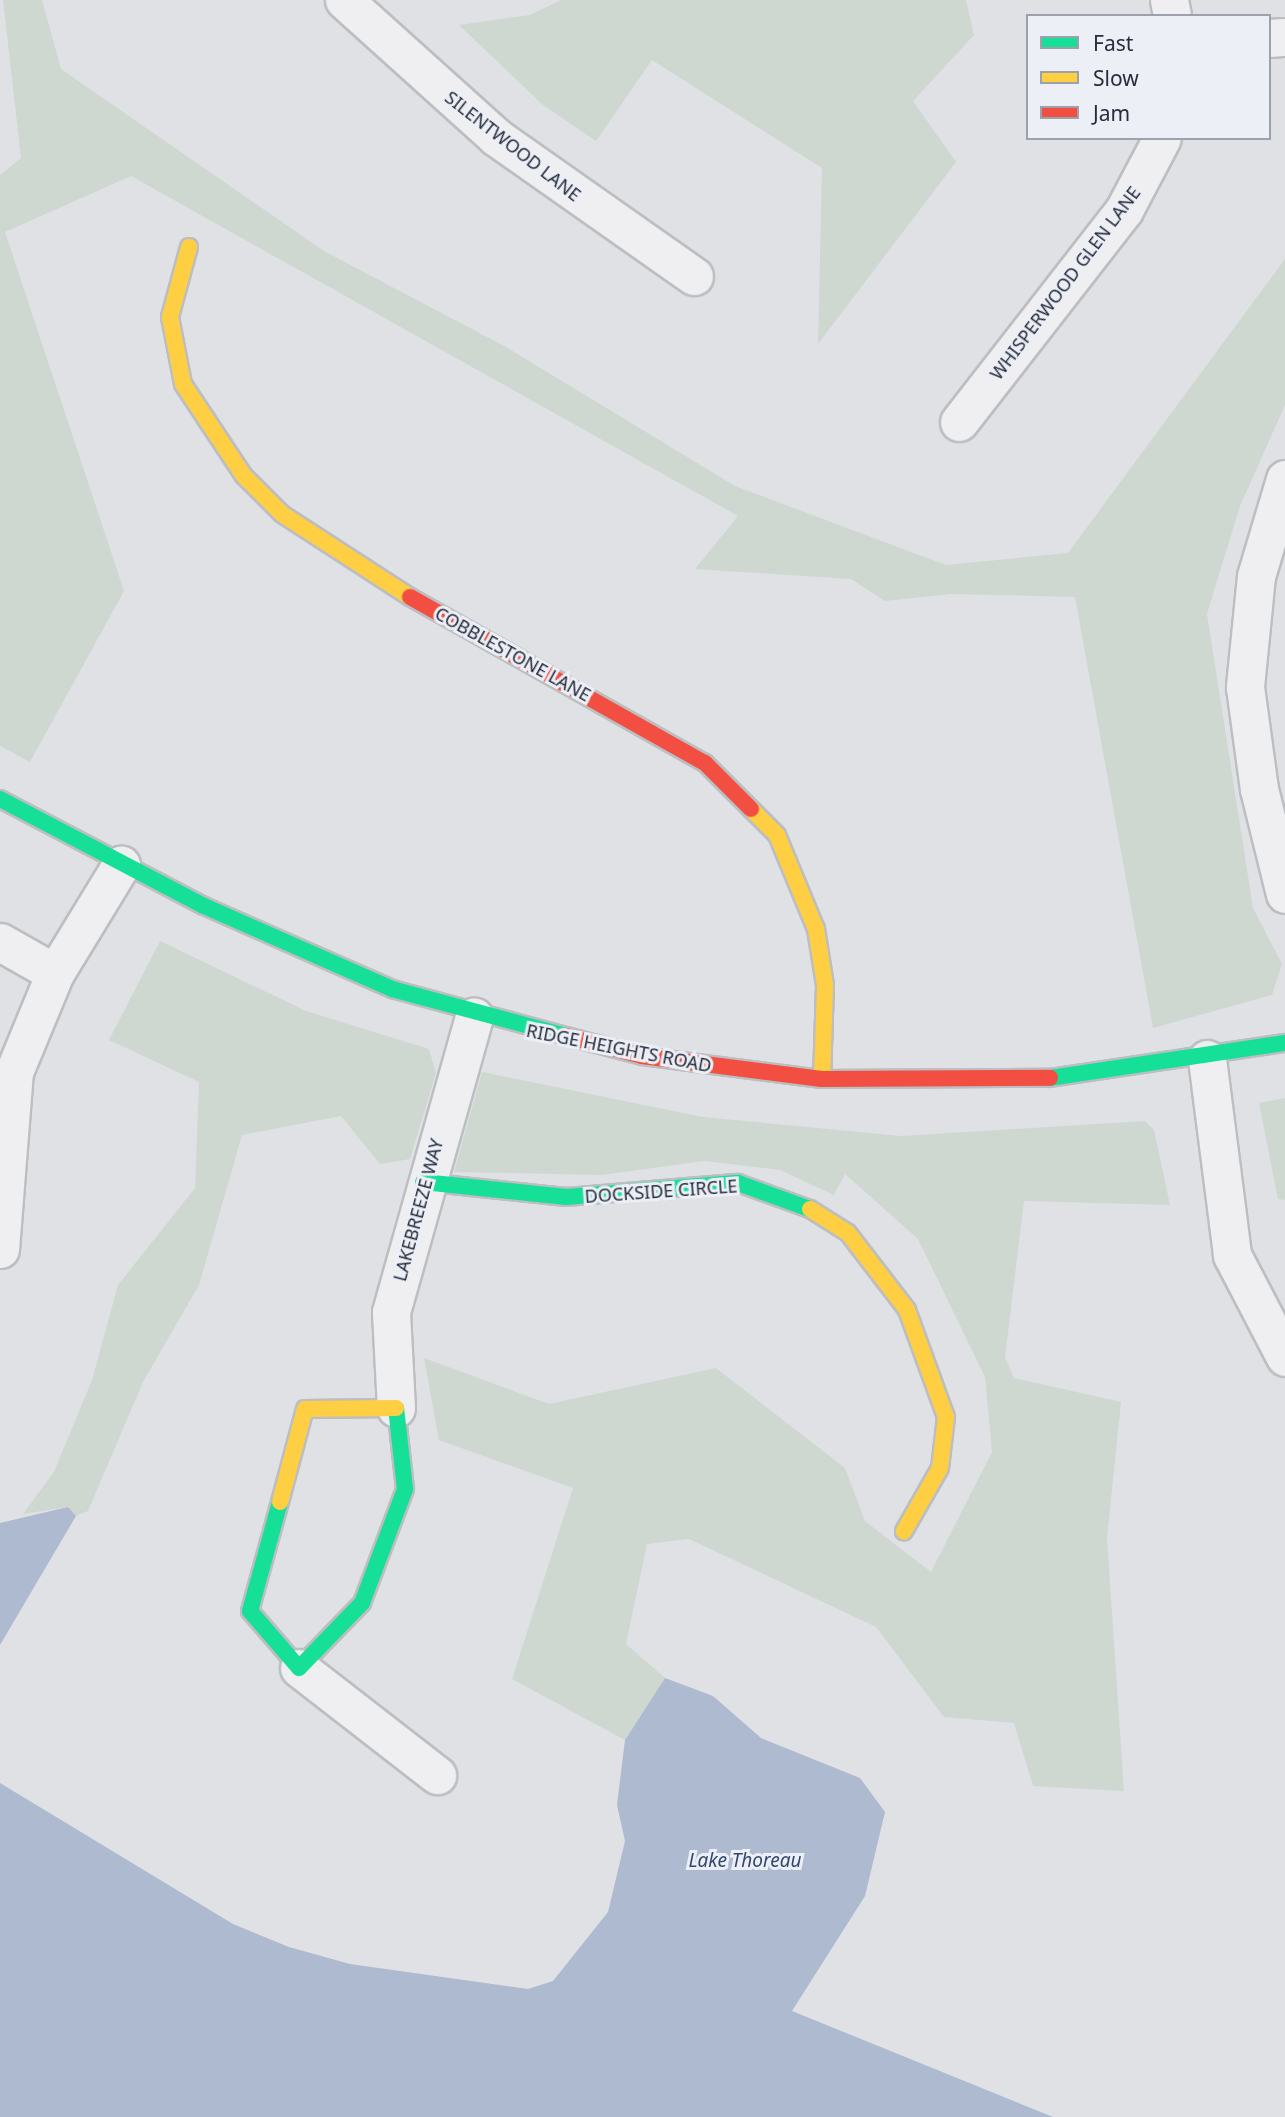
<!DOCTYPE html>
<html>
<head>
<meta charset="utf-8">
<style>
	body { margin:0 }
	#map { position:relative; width:1285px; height:2117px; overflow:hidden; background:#dfe1e5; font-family:"Noto Sans",sans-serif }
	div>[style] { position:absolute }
	.green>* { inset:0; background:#ced8d0 }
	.water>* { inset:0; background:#adbad0 }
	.roads { filter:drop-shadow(2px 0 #bcbec1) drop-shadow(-2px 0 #bcbec1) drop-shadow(0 2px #bcbec1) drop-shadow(0 -2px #bcbec1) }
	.street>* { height:37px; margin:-18.5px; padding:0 18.5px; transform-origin:18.5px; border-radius:18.5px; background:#efeff1 }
	.fast>* { height:16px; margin:-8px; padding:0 8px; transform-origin:8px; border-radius:8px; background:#16e098 }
	.slow>* { height:16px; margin:-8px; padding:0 8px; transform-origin:8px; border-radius:8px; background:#ffcf43 }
	.jam>* { height:16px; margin:-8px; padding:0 8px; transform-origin:8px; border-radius:8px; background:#f24e42 }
	span { translate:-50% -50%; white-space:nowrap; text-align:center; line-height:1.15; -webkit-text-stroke:6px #eceff5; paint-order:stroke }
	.street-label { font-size:18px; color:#272c3d }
	.water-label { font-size:19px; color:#324670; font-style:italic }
	.legend { position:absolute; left:1026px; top:14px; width:245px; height:126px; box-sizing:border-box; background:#eceff5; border:2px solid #9da1ab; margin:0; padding:9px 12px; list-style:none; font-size:21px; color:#272c3d }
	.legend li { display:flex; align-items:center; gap:14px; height:35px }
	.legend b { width:35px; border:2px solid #9da1ab }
</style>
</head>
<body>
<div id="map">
	<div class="green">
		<div style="clip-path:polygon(3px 0,42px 0,61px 69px,324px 251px,506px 347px,735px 486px,946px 565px,1068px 553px,1285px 259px,1285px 405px,1240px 506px,1207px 614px,1253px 908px,1282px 964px,1272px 995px,1153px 1028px,1075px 597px,951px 594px,885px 601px,851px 579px,695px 569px,738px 516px,131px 176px,5px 232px,124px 591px,30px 762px,0 746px,0 175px,21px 158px)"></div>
		<div style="clip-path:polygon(561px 0,966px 0,974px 35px,913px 101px,956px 162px,818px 344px,822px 168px,652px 60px,596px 141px,543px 105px,459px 25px,530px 15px)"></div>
		<div style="clip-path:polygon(160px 941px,306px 1011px,429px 1049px,436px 1073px,410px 1159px,380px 1164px,341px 1116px,242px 1135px,199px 1285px,143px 1382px,88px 1511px,76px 1516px,68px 1507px,23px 1514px,54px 1472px,92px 1380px,118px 1285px,195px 1188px,199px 1082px,109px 1040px)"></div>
		<div style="clip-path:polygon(482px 1072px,703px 1117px,901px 1136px,1145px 1121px,1154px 1130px,1170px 1205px,1024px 1201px,1005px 1357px,1014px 1378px,1121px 1402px,1107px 1538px,1124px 1791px,1033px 1786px,1014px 1723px,944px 1717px,876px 1627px,689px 1539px,647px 1544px,626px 1644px,665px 1678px,625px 1740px,512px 1679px,573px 1488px,439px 1440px,424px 1358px,549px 1404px,716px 1368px,845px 1468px,865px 1521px,931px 1572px,992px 1452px,985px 1377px,918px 1239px,845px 1174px,834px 1195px,780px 1170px,704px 1161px,602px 1175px,454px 1172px)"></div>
		<div style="clip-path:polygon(1285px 1098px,1285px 1200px,1278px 1199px,1259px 1103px)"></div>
	</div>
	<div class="water">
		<div style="clip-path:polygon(68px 1507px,76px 1516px,0 1645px,0 1523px)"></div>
		<div style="clip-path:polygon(665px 1678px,713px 1696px,761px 1738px,860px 1778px,885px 1812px,865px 1896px,792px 2011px,1053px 2117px,0 2117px,0 1783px,233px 1924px,289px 1947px,350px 1964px,528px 1989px,553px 1981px,608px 1912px,625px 1841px,617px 1805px,625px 1740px)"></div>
	</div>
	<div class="roads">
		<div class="street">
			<div style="left:344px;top:0;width:205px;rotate:42deg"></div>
			<div style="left:496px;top:137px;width:242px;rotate:35.1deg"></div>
			<div style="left:1169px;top:0;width:16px;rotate:79deg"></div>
			<div style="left:1269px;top:38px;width:16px;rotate:-4deg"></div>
			<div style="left:959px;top:422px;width:269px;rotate:-52.1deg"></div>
			<div style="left:1124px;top:210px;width:81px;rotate:-62.2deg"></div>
			<div style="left:1285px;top:479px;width:101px;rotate:106.6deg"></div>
			<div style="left:1256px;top:576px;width:112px;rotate:95.7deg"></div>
			<div style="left:1245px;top:687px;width:103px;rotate:82.2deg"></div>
			<div style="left:1259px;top:789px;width:108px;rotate:76.1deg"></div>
			<div style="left:0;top:942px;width:63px;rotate:29.4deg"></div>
			<div style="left:1207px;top:1059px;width:198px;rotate:82.7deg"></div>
			<div style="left:1232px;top:1255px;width:115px;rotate:62.5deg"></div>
			<div style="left:0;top:1249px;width:178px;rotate:-85.5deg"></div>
			<div style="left:14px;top:1072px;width:107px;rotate:-67.5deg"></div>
			<div style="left:55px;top:973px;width:127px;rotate:-58.6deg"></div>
			<div style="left:396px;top:1408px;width:96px;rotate:-93deg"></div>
			<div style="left:391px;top:1312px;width:307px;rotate:-74.3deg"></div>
			<div style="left:299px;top:1668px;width:175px;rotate:37.8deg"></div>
		</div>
		<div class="fast">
			<div style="left:0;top:799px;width:230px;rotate:27.7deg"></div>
			<div style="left:204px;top:906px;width:206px;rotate:23.8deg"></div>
			<div style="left:392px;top:989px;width:180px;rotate:15.1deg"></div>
			<div style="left:1050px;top:1078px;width:238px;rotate:-8.5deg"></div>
			<div style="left:423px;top:1182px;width:144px;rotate:6deg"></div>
			<div style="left:566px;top:1197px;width:173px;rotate:-4.7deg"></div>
			<div style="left:738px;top:1183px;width:77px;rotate:19.9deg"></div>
			<div style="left:280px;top:1502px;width:113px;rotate:105.4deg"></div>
			<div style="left:250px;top:1611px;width:75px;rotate:49.3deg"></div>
			<div style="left:299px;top:1668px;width:91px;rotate:-45.9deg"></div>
			<div style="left:362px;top:1603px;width:122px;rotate:-69.3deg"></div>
			<div style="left:405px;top:1489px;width:81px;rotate:-96.3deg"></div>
		</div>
		<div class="slow">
			<div style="left:189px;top:247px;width:73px;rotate:105.2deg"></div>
			<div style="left:170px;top:317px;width:68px;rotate:79deg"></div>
			<div style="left:183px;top:384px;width:110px;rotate:56.5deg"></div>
			<div style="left:244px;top:476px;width:54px;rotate:45deg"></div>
			<div style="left:282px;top:514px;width:153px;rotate:33deg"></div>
			<div style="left:751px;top:809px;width:37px;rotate:45deg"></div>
			<div style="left:777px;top:835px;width:102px;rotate:67.5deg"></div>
			<div style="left:816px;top:929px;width:57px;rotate:80.9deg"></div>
			<div style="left:825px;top:985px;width:94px;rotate:91.8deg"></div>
			<div style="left:810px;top:1209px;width:45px;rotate:32.3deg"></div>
			<div style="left:848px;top:1233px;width:97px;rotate:52.5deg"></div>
			<div style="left:907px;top:1310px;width:114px;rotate:70deg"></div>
			<div style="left:946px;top:1417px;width:51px;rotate:96.7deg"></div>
			<div style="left:940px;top:1468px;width:73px;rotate:119.7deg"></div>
			<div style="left:280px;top:1502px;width:96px;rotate:-75deg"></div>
			<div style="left:305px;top:1409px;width:91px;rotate:-0.6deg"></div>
		</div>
		<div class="jam">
			<div style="left:410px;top:597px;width:338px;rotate:29.4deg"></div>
			<div style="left:705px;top:763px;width:65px;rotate:45deg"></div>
			<div style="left:566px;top:1036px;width:79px;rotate:14.7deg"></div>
			<div style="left:642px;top:1056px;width:181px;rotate:7.3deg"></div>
			<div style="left:822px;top:1079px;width:228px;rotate:-0.3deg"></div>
		</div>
	</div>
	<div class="street-label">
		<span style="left:513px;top:146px;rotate:38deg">SILENTWOOD LANE</span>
		<span style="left:1065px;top:283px;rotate:-53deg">WHISPERWOOD GLEN LANE</span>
		<span style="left:513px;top:654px;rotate:29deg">COBBLESTONE LANE</span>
		<span style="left:619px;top:1048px;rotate:11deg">RIDGE HEIGHTS ROAD</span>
		<span style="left:661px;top:1191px;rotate:-4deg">DOCKSIDE CIRCLE</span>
		<span style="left:418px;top:1210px;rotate:-75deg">LAKEBREEZE WAY</span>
	</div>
	<div class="water-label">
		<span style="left:745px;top:1861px">Lake Thoreau</span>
	</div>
	<ul class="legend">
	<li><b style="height:9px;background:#16e098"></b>Fast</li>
	<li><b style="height:9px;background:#ffcf43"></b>Slow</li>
	<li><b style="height:9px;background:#f24e42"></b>Jam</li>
	</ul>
</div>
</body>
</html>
